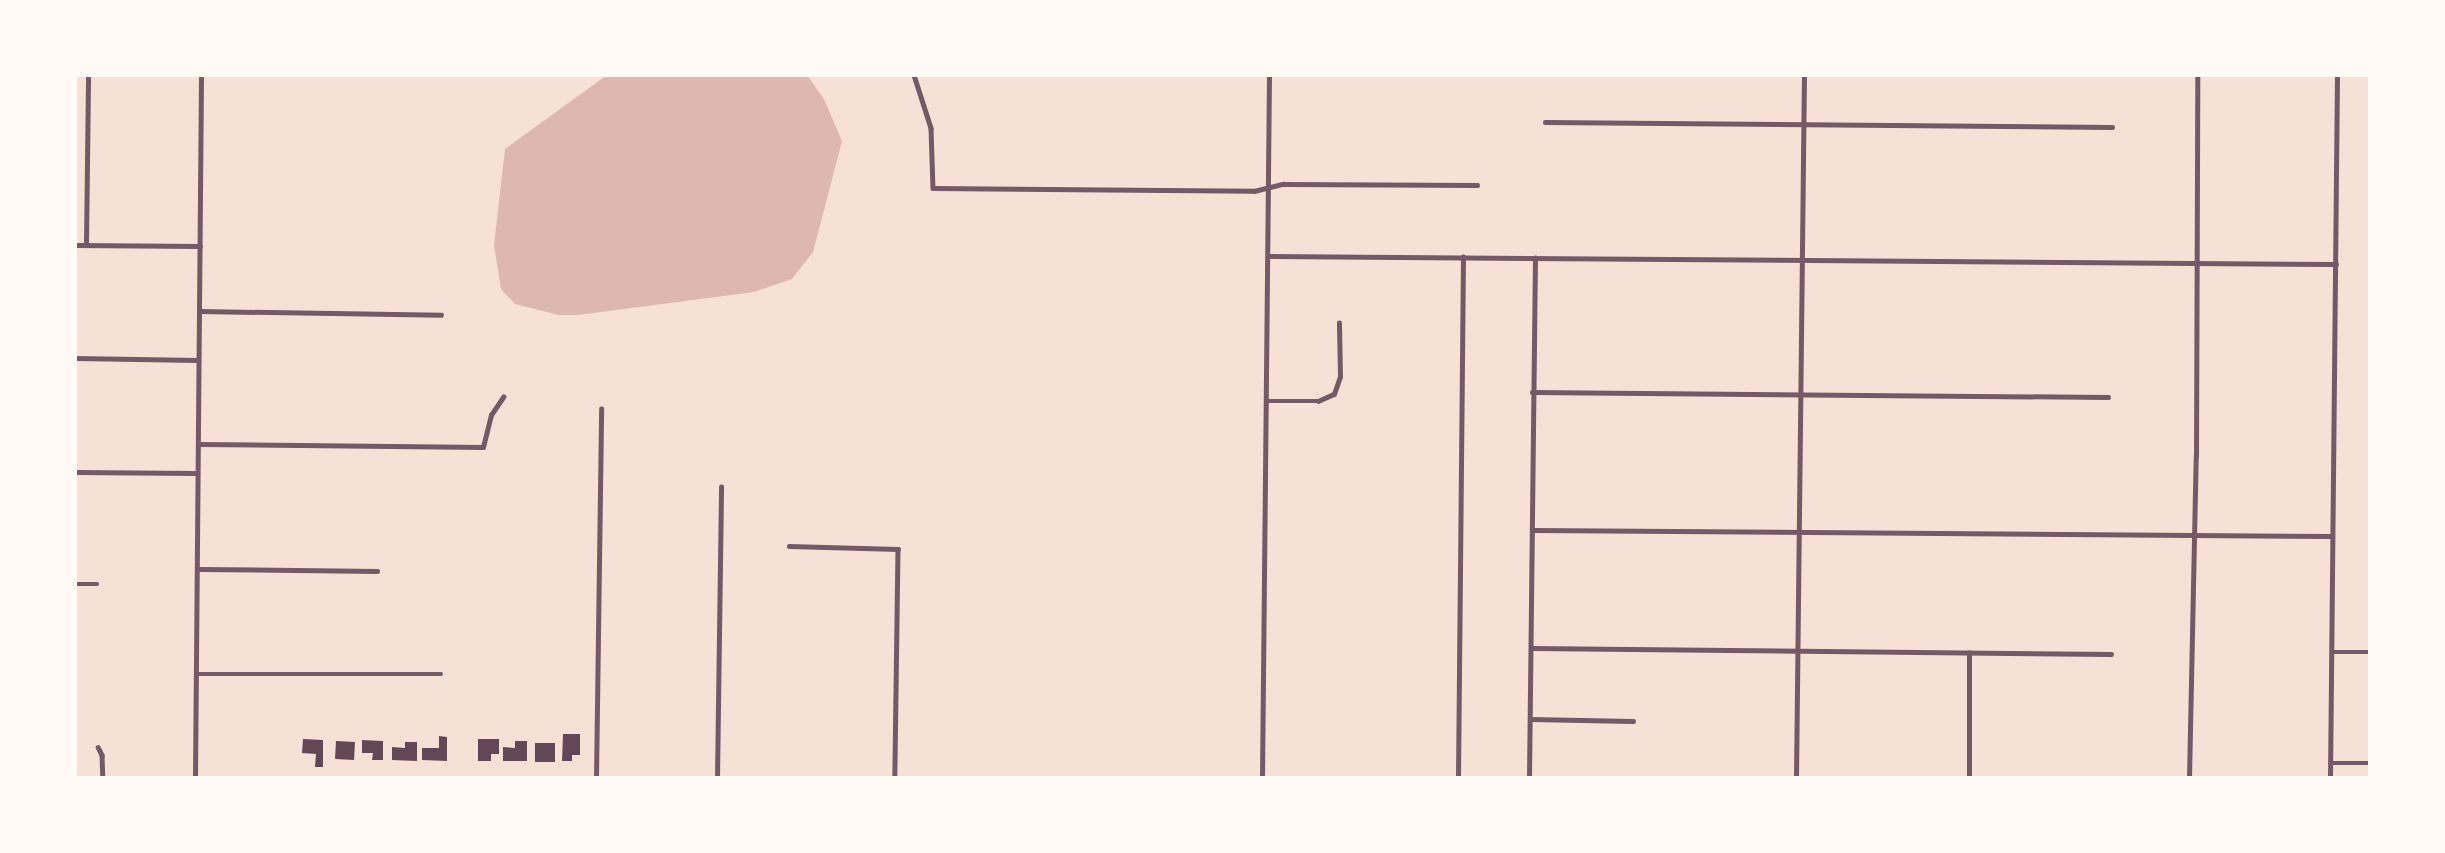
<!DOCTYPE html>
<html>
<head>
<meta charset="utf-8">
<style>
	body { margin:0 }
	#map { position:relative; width:2445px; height:853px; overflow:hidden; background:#f7e1d7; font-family:"Asap Condensed",sans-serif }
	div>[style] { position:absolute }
	.water>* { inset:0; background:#dcb8b0 }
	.building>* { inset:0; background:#644757; transform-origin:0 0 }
	.minor>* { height:4.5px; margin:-2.25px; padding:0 2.25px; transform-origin:2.25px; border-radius:2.25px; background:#755966 }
	.tertiary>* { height:5px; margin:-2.5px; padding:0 2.5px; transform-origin:2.5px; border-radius:2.5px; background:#755966 }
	span { translate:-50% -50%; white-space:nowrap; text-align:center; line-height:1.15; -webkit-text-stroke:5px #fffaf5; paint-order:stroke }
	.frame { position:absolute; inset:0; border:77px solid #fffaf5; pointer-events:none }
</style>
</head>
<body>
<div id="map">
	<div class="water">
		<div style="clip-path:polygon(607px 75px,807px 75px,824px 99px,842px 141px,813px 252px,792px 279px,754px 292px,578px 315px,559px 315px,515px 304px,501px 289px,494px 245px,505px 149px)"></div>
	</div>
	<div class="building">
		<div style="clip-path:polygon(563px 734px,580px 734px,580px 755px,572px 755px,572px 761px,562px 761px)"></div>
		<div style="clip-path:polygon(439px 736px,447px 737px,447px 761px,422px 760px,422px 748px,439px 748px)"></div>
		<div style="clip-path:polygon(303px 739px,323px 740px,323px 767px,315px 767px,316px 754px,302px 753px)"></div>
		<div style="clip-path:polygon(478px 739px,499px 739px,499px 754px,491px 754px,491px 761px,478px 761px)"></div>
		<div style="clip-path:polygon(362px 740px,383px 741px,383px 760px,372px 760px,373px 753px,362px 753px)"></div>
		<div style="left:336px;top:741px;width:19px;height:18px;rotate:3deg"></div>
		<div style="clip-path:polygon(515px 741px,527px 741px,527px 761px,503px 761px,503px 747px,515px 748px)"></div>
		<div style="clip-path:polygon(405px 742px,417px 742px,417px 761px,392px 760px,392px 747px,405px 748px)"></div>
		<div style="left:535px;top:743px;width:20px;height:19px"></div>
	</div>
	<div class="minor">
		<div style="left:914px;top:75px;width:56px;rotate:72.2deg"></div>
		<div style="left:931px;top:128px;width:60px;rotate:88.1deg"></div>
		<div style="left:933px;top:188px;width:321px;rotate:0.5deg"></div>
		<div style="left:1254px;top:191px;width:30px;rotate:-14deg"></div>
		<div style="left:1283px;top:184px;width:194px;rotate:0.3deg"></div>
		<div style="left:1545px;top:122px;width:567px;rotate:0.51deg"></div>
		<div style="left:86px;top:245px;width:170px;rotate:-89.3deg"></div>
		<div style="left:1268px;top:256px;width:1068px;rotate:0.43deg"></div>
		<div style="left:199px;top:311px;width:242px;rotate:0.9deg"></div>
		<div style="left:75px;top:358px;width:123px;rotate:0.9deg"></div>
		<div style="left:1532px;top:392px;width:576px;rotate:0.5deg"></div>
		<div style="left:1267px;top:401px;width:51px"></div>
		<div style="left:1318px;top:401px;width:17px;rotate:-24deg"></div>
		<div style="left:1334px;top:394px;width:18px;rotate:-71deg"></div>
		<div style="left:1340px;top:377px;width:54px;rotate:-91.1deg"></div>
		<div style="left:198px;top:444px;width:285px;rotate:0.6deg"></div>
		<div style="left:483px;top:447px;width:33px;rotate:-76deg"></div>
		<div style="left:491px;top:415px;width:22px;rotate:-56deg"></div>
		<div style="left:75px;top:472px;width:122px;rotate:0.5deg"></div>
		<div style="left:1532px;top:530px;width:800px;rotate:0.43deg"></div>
		<div style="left:789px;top:546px;width:109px;rotate:1.6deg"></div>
		<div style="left:898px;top:549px;width:229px;rotate:90.8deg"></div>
		<div style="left:198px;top:569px;width:179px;rotate:0.6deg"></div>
		<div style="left:75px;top:584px;width:22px"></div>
		<div style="left:1531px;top:648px;width:580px;rotate:0.59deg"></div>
		<div style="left:2332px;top:652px;width:38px"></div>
		<div style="left:197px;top:674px;width:244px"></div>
		<div style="left:1530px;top:719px;width:103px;rotate:1.1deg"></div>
		<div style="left:98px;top:747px;width:9px;rotate:63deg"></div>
		<div style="left:102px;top:755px;width:23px;rotate:88deg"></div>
		<div style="left:2330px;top:763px;width:40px"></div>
		<div style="left:596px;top:778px;width:369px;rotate:-89.2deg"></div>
		<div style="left:717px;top:778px;width:291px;rotate:-89.2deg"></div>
		<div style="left:1458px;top:778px;width:521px;rotate:-89.45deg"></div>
		<div style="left:1529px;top:778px;width:520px;rotate:-89.34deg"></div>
		<div style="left:1796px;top:778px;width:703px;rotate:-89.35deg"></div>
		<div style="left:1969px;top:778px;width:125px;rotate:-90deg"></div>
		<div style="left:2189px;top:778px;width:322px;rotate:-88.8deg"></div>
		<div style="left:2196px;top:456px;width:381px;rotate:-89.8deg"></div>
	</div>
	<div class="tertiary">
		<div style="left:75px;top:245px;width:125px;rotate:0.5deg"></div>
		<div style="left:195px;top:778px;width:703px;rotate:-89.51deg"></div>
		<div style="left:1262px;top:778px;width:703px;rotate:-89.43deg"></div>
		<div style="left:2330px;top:778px;width:703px;rotate:-89.43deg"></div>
	</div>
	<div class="frame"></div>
</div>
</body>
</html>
